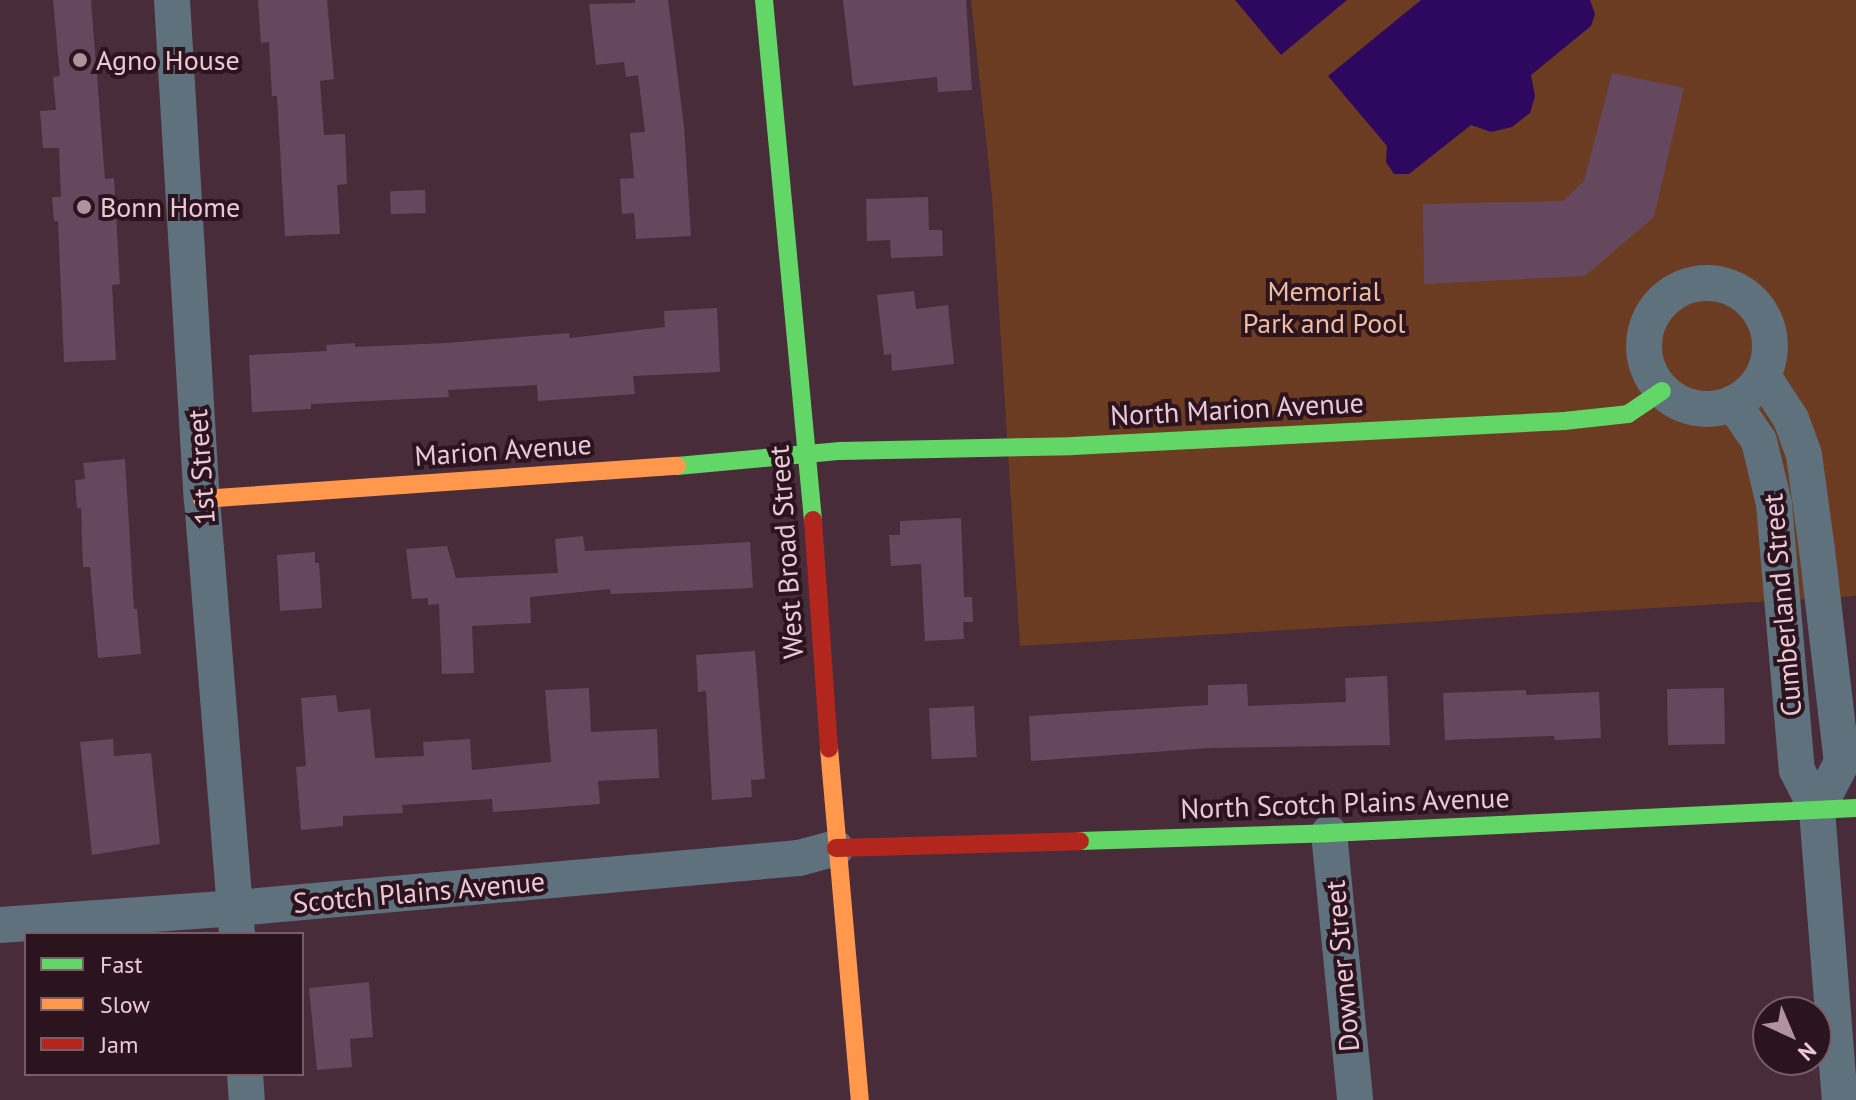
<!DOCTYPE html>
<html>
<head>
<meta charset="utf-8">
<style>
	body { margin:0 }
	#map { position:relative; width:1856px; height:1100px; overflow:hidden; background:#482c3a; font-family:"PT Sans",sans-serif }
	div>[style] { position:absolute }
	.green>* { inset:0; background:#6b3c22 }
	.water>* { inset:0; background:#2e085f }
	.building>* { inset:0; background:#65485d; transform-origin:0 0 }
	.street>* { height:36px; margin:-18px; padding:0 18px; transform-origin:18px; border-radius:18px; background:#5f717d }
	.street>.ring { margin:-18px; padding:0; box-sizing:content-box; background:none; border:36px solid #5f717d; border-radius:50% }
	.fast>* { height:18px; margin:-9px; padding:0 9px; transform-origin:9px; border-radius:9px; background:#63d668 }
	.slow>* { height:18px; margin:-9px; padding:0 9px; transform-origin:9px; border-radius:9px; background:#ff974d }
	.jam>* { height:18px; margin:-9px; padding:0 9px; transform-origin:9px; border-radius:9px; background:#b3261e }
	.dots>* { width:22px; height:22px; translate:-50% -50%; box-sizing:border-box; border:4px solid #2c141f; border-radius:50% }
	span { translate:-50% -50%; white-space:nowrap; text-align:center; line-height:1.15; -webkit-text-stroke:8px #2c141f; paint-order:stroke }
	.poi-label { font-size:28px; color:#ebc8d6 }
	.left { translate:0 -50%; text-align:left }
	.park-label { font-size:28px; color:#eebda0 }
	.street-label { font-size:28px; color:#ebc8d6 }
	.legend { position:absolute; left:24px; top:932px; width:280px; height:144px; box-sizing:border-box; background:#2c141f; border:2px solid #785c68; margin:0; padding:10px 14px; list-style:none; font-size:24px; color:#ebc8d6 }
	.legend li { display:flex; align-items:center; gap:16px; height:40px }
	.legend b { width:40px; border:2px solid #785c68 }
	.north { position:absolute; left:1752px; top:996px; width:80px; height:80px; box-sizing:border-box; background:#2c141f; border:2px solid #785c68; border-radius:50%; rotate:136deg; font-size:22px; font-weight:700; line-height:32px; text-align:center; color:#ebc8d6 }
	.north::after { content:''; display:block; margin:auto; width:28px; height:36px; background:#b2919f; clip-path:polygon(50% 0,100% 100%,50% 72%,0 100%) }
</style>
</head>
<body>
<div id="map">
	<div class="green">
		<div style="clip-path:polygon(971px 0,1856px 0,1856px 596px,1020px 646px,992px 196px)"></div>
	</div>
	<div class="water">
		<div style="clip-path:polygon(1235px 0,1347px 0,1281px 55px)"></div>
		<div style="clip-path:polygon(1421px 0,1590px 0,1595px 14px,1591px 26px,1531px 75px,1535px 96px,1530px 113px,1512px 127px,1491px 132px,1471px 125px,1409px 174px,1394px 174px,1386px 162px,1387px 146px,1328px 76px)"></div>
	</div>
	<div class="building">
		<div style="clip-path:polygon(53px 0,91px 0,105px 179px,114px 178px,120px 284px,112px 285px,116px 360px,64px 362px,58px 221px,54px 221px,52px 197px,61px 197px,59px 148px,43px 148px,40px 111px,56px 110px,53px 77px,60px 76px)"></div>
		<div style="clip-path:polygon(258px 0,327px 0,334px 79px,320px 81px,324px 135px,345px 134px,347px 184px,337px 185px,340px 234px,285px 236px,277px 96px,272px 96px,269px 42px,261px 43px)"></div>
		<div style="clip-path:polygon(635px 0,668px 0,684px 126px,691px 236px,636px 239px,634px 213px,622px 214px,620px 179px,634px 178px,630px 133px,645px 132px,638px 75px,626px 77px,624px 62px,596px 65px,589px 4px,635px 3px)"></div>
		<div style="clip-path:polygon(843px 0,966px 0,972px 90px,938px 92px,937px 77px,853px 86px)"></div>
		<div style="clip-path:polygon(1612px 73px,1684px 88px,1654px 217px,1585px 276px,1424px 284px,1423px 204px,1563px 201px,1584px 181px)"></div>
		<div style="left:425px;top:190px;width:23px;height:35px;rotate:88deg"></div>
		<div style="clip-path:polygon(928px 197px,929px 230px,942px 230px,943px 256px,891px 258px,890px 240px,867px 241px,866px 199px)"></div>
		<div style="clip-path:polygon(914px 291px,916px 309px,948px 305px,954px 364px,892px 371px,891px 354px,884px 355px,877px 295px)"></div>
		<div style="clip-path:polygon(717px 308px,720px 372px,633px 376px,635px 394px,538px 401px,537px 385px,448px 390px,449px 397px,311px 404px,311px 409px,252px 412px,249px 355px,327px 351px,326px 345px,355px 343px,355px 347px,446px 343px,569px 333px,570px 338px,665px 327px,664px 311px)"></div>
		<div style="clip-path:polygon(125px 459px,134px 609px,137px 609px,141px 654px,98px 658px,90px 567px,83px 567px,81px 508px,77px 508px,75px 480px,85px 479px,83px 463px)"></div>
		<div style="clip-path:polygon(961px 518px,964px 597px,972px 597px,973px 622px,963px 622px,964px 639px,925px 641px,921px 564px,891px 566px,889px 535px,900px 535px,900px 521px)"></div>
		<div style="clip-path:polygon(583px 536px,585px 551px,750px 542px,753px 588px,611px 594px,610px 589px,530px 597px,531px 623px,472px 626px,474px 673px,442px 674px,439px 604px,428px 605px,428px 598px,412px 599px,406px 549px,447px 546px,456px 578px,558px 573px,555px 539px)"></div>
		<div style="clip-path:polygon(315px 552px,315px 563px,319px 563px,322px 608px,280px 611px,277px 555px)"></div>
		<div style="clip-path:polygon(755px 651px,765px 779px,751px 780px,752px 797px,712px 800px,706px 691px,698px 692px,696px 655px)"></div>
		<div style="clip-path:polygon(1387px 676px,1390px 745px,1209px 748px,1031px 761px,1029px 716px,1208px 705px,1208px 685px,1247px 684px,1248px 706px,1346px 702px,1345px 678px)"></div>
		<div style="clip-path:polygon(589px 688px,591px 732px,657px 729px,659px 778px,598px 781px,600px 804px,493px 812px,492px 799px,402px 805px,403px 813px,343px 816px,343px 826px,301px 830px,296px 767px,306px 766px,301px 698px,336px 695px,338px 712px,370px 709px,375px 758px,424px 756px,423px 742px,470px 739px,472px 770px,551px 762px,545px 690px)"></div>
		<div style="left:1724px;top:688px;width:56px;height:57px;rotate:89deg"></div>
		<div style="clip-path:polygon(1526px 690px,1526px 695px,1599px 692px,1601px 738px,1555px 740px,1554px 736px,1445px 740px,1443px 693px)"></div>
		<div style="left:974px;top:706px;width:51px;height:45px;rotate:87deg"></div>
		<div style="clip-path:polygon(113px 739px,114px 756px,151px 753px,160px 844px,92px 855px,80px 742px)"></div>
		<div style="clip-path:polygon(369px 982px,373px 1037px,350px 1039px,352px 1067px,317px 1070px,309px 988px)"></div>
	</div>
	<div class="street">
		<div style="left:172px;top:0;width:500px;rotate:86.6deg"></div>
		<div style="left:202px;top:499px;width:436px;rotate:85.4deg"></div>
		<div class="ring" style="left:1644px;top:283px;width:90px;height:90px"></div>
		<div style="left:1763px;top:376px;width:51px;rotate:56.9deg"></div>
		<div style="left:1791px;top:419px;width:38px;rotate:70deg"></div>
		<div style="left:1804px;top:455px;width:96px;rotate:82.2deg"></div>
		<div style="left:1817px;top:550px;width:213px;rotate:83.3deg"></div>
		<div style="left:1842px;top:762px;width:54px;rotate:117.5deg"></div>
		<div style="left:1733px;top:403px;width:46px;rotate:55.6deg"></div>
		<div style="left:1759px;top:441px;width:65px;rotate:76.6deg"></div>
		<div style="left:1774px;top:504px;width:267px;rotate:85.1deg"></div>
		<div style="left:1797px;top:770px;width:45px;rotate:63.4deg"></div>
		<div style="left:1817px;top:810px;width:291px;rotate:85.5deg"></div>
		<div style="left:1329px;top:833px;width:268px;rotate:84.4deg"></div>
		<div style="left:0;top:925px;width:237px;rotate:-4.1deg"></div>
		<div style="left:236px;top:908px;width:565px;rotate:-5.08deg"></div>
		<div style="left:799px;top:858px;width:38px;rotate:-15deg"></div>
		<div style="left:245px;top:1074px;width:26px;rotate:86deg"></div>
	</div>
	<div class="fast">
		<div style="left:764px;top:0;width:522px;rotate:84.62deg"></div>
		<div style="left:677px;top:466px;width:164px;rotate:-5.3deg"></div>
		<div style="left:840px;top:451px;width:232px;rotate:-1.2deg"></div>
		<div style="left:1072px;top:446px;width:493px;rotate:-2.9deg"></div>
		<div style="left:1564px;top:421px;width:64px;rotate:-6.2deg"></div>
		<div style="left:1628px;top:414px;width:41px;rotate:-34.1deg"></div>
		<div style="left:1080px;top:841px;width:249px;rotate:-1.8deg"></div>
		<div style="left:1329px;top:833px;width:528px;rotate:-2.72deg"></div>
	</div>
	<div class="slow">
		<div style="left:202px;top:499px;width:476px;rotate:-4deg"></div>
		<div style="left:829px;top:748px;width:353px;rotate:85deg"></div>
	</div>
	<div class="jam">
		<div style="left:813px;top:520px;width:229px;rotate:86deg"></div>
		<div style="left:836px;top:848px;width:244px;rotate:-1.6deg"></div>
	</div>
	<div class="dots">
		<div style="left:80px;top:60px;background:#b2919f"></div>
		<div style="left:84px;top:207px;background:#b2919f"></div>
	</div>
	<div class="poi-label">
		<span class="left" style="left:96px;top:60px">Agno House</span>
		<span class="left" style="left:100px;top:207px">Bonn Home</span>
	</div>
	<div class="park-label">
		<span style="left:1324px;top:307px">Memorial<br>Park and Pool</span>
	</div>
	<div class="street-label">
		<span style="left:1237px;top:409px;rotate:-3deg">North Marion Avenue</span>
		<span style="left:503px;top:450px;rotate:-4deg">Marion Avenue</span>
		<span style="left:201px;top:467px;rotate:-94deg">1st Street</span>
		<span style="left:786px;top:552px;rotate:-94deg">West Broad Street</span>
		<span style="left:1782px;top:605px;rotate:-95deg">Cumberland Street</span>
		<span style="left:1345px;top:803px;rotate:-2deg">North Scotch Plains Avenue</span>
		<span style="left:419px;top:892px;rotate:-5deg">Scotch Plains Avenue</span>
		<span style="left:1342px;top:966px;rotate:-95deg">Downer Street</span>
	</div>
	<ul class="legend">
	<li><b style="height:10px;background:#63d668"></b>Fast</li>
	<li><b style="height:10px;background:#ff974d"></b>Slow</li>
	<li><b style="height:10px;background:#b3261e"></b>Jam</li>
	</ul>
	<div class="north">N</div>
</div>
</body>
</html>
